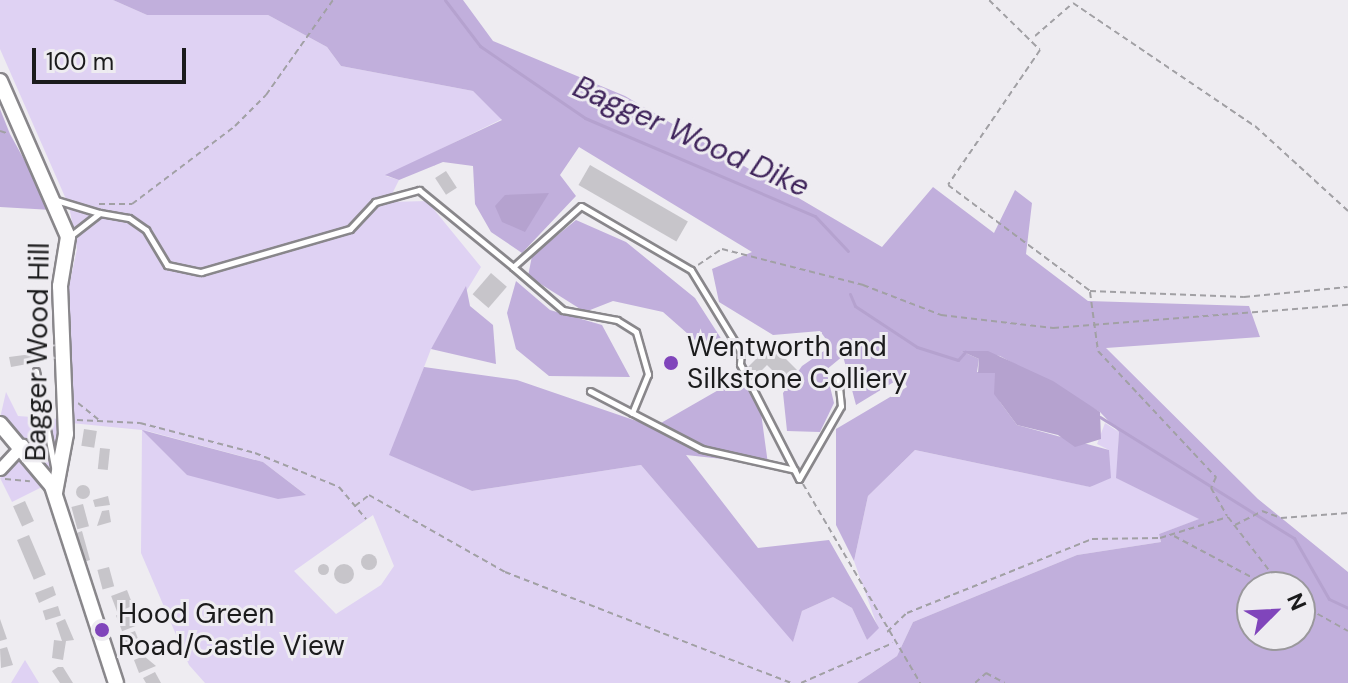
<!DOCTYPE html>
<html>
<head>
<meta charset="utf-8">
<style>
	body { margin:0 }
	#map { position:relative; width:1348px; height:683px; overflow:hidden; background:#eeecf1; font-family:"DM Sans",sans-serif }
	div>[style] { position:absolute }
	.green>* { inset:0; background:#dfd2f3 }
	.forest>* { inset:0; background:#c1afdc }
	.water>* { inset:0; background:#b5a2cf }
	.stream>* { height:3px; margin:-1.5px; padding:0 1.5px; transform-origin:1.5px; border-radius:1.5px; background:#b5a2cf }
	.building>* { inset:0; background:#c7c5ca; transform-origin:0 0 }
	.round { border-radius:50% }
	.path>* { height:2px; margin-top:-1px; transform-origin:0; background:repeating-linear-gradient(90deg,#a1a0a4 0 6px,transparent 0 10px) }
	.roads { filter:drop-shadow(2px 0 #89878b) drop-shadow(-2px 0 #89878b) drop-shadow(0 2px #89878b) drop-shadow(0 -2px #89878b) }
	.service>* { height:5px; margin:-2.5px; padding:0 2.5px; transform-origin:2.5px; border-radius:2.5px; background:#fff }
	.minor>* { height:11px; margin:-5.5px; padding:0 5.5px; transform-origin:5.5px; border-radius:5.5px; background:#fff }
	.tertiary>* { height:14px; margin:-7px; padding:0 7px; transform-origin:7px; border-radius:7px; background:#fff }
	.dots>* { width:22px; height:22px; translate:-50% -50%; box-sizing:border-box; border:4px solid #eeecf1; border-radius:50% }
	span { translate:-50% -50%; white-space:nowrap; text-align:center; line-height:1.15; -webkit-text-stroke:6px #eeecf1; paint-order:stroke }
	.poi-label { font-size:28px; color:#1b1b1c }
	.left { translate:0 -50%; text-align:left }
	.street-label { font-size:28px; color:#1b1b1c }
	.water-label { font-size:30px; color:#3f245b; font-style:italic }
	.north { position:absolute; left:1236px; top:571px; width:80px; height:80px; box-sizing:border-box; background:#eeecf1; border:2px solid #9a989c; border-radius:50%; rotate:66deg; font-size:22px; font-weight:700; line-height:32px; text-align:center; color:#1b1b1c }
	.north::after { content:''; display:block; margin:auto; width:28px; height:36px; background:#8045bb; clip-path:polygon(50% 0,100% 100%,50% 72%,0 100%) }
	.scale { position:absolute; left:32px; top:48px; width:154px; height:36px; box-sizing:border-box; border:4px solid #1b1b1c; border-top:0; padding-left:10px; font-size:24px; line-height:28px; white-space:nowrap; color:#1b1b1c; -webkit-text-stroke:6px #eeecf1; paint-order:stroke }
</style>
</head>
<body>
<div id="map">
	<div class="green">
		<div style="clip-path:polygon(evenodd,0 0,113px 0,147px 15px,268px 15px,327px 47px,341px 66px,473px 91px,502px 119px,386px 176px,399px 180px,388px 202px,427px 201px,481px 267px,431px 349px,390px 455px,472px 491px,641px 465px,793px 641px,802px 611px,833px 597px,852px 608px,867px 640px,878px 628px,854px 561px,868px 496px,915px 450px,1091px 487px,1109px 450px,1097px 444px,1105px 423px,1119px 432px,1117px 478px,1200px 519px,1159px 534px,1161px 542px,1077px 555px,913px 622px,897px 656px,857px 683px,205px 683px,189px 665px,141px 553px,142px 430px,71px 423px,68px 291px,77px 249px,69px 206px,0 49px,0 0,144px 430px,263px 462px,305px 494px,144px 430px,0 0,373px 515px,394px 566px,381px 585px,336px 614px,294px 571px,373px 515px)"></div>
		<div style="clip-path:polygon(6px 392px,18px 416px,60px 419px,53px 473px,0 418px)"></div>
		<div style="clip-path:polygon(20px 460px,44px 486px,12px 502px,0 478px)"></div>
		<div style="clip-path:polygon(25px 660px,39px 683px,11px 683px)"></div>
	</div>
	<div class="forest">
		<div style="clip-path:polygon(evenodd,113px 0,463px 0,493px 41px,625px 96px,882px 247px,933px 187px,994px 233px,1015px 190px,1032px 203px,1026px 254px,1088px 301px,1249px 306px,1260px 337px,1106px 348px,1258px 499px,1348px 572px,1348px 683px,857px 683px,897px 656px,913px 622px,1077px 555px,1161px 542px,1159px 534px,1199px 519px,1116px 478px,1119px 432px,1100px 412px,1000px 356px,961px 351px,979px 359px,977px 372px,995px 373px,1000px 402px,1017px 425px,1109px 450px,1111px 478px,1090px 487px,915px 450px,868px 496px,854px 561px,836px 525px,836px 429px,907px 387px,902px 377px,856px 405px,843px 356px,826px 370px,834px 403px,820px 432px,787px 431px,783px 393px,802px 366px,831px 346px,820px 331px,773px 335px,719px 302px,712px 269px,752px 252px,579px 147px,560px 175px,576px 196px,522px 253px,491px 232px,475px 204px,473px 166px,443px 162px,399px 180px,385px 175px,502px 120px,473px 91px,341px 66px,327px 47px,268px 15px,147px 15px,113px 0,1252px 587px,1300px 587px,1300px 635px,1252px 635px,1252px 587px)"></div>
		<div style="clip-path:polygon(0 109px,10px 134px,52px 210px,0 207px)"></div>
		<div style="clip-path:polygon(576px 220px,626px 242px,695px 298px,724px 343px,705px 349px,663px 312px,613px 301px,585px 312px,528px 276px,532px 256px)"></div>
		<div style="clip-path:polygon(516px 281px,550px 310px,602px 325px,630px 377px,549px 376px,516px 349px,507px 313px)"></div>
		<div style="clip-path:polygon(466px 286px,470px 306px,493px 325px,496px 364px,431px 349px)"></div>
		<div style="clip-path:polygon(424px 367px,517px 380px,654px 427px,755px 369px,768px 464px,686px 455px,758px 548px,829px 540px,879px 628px,867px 640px,852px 608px,833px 597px,802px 611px,793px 642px,641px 465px,472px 491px,389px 455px)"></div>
		<div style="clip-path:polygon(142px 430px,263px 462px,306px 495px,278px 499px,187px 475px)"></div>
	</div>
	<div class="water">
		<div style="clip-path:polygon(549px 193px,525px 232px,502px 222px,495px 206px,505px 195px)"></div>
		<div style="clip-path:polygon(961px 351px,988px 351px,1053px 381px,1100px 412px,1101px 439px,1075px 447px,1058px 435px,1017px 425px,994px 394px,995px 373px,978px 373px,979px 359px)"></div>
	</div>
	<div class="stream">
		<div style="left:445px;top:0;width:58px;rotate:52.7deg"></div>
		<div style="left:480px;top:46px;width:127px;rotate:34.4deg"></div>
		<div style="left:585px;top:118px;width:250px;rotate:23.1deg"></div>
		<div style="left:815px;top:216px;width:48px;rotate:46.7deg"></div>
		<div style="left:850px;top:294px;width:13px;rotate:67deg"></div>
		<div style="left:855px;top:306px;width:74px;rotate:33.5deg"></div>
		<div style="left:917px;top:347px;width:43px;rotate:17.6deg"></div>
		<div style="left:958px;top:360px;width:11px;rotate:-49deg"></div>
		<div style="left:1100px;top:417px;width:229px;rotate:32deg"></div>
		<div style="left:1294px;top:538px;width:70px;rotate:60.2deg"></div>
		<div style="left:1329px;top:599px;width:21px;rotate:25deg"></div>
	</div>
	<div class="building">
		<div style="left:590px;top:165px;width:113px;height:23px;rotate:30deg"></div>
		<div style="left:446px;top:171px;width:20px;height:13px;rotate:57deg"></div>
		<div style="left:491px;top:273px;width:21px;height:28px;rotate:41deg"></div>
		<div style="clip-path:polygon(771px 344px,797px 370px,784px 382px,767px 365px,757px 375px,748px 367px)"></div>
		<div style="clip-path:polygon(32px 354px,33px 363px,11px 367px,9px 357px)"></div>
		<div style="left:84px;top:429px;width:13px;height:17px;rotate:9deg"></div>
		<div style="left:100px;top:448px;width:10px;height:21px;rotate:6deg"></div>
		<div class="round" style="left:76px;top:485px;width:14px;height:14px"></div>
		<div style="clip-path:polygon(108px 496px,110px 505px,95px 507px,93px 500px)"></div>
		<div style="left:25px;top:501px;width:22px;height:13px;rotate:66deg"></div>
		<div style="left:83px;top:504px;width:23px;height:12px;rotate:75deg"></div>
		<div style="clip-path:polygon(109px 510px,111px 522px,97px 526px,102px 511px)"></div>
		<div style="clip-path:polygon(82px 531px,90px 560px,81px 563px,74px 534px)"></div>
		<div style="left:29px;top:535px;width:43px;height:13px;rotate:67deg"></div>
		<div class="round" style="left:361px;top:554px;width:16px;height:16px"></div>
		<div class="round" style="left:317.5px;top:563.5px;width:11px;height:11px"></div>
		<div class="round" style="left:334px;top:564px;width:20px;height:20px"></div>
		<div style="left:109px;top:567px;width:20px;height:12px;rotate:75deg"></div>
		<div style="clip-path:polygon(53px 586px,56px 595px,39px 603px,35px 593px)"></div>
		<div style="left:127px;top:590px;width:17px;height:17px;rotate:69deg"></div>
		<div style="left:58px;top:606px;width:10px;height:16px;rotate:73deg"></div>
		<div style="left:130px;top:610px;width:17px;height:15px;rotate:69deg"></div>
		<div style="clip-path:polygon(0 619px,7px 639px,0 641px)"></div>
		<div style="clip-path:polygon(65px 619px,74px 640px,66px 641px,63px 660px,52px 658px,54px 640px,62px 641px,56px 623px)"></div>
		<div style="left:135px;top:631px;width:17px;height:14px;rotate:69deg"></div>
		<div style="clip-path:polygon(7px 647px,13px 665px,1px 668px,0 649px)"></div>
		<div style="clip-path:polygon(144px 656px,156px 666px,139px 673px,134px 660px)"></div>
		<div style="clip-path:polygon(58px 667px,63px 667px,73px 683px,60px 683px,52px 671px)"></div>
		<div style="clip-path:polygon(155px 672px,161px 683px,146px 683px,143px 678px)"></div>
	</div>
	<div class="path">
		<div style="left:989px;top:0;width:71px;rotate:44.4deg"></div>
		<div style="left:1040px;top:50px;width:163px;rotate:124.3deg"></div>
		<div style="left:948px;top:185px;width:177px;rotate:36.7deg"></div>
		<div style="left:1090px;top:291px;width:154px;rotate:2.2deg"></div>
		<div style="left:1244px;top:297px;width:104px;rotate:-5.5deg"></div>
		<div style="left:1035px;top:36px;width:50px;rotate:-41deg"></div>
		<div style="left:1073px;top:3px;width:220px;rotate:34.1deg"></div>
		<div style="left:1255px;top:126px;width:126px;rotate:42.4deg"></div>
		<div style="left:0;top:131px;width:9px;rotate:18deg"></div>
		<div style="left:99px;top:204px;width:33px"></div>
		<div style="left:132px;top:204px;width:129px;rotate:-37.1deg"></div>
		<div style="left:235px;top:126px;width:44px;rotate:-45deg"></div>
		<div style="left:266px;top:95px;width:116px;rotate:-54.8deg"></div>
		<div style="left:698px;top:265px;width:29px;rotate:-34deg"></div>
		<div style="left:722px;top:249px;width:146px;rotate:14.3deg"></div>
		<div style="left:863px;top:285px;width:84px;rotate:21deg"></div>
		<div style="left:941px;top:315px;width:113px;rotate:6.6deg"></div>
		<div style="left:1053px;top:328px;width:296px;rotate:-4.5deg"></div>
		<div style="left:1090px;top:292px;width:60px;rotate:82.3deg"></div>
		<div style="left:1098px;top:351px;width:173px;rotate:46.9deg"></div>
		<div style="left:1216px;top:477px;width:12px;rotate:114deg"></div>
		<div style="left:1211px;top:488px;width:32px;rotate:60deg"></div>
		<div style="left:78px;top:403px;width:26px;rotate:39deg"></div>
		<div style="left:77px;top:420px;width:63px;rotate:2.7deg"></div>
		<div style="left:140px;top:423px;width:119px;rotate:14.6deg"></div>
		<div style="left:255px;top:453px;width:91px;rotate:22deg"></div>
		<div style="left:339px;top:487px;width:42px;rotate:49.8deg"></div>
		<div style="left:5px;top:479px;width:25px;rotate:5deg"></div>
		<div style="left:803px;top:484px;width:231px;rotate:59.5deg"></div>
		<div style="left:355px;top:506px;width:18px;rotate:-38deg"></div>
		<div style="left:369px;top:495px;width:156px;rotate:29.5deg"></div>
		<div style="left:505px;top:572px;width:307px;rotate:21.2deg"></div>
		<div style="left:1235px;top:525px;width:30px;rotate:-27deg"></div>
		<div style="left:1262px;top:511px;width:20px;rotate:20deg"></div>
		<div style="left:1281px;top:518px;width:67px;rotate:-4.3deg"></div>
		<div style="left:1174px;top:536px;width:109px;rotate:28deg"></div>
		<div style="left:1300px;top:604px;width:55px;rotate:29.4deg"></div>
		<div style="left:887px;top:632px;width:28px;rotate:-44deg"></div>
		<div style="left:907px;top:613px;width:199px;rotate:-21.8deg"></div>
		<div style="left:1092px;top:539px;width:68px;rotate:-0.8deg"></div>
		<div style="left:1160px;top:538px;width:71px;rotate:-17.2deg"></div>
		<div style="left:1228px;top:517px;width:88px;rotate:52.4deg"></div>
		<div style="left:801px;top:683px;width:100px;rotate:-23.5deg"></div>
		<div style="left:975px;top:683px;width:15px;rotate:-42deg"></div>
		<div style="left:986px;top:673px;width:21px;rotate:28deg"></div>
	</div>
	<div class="roads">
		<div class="service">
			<div style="left:56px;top:200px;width:45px;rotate:16.8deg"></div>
			<div style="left:69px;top:237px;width:39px;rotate:-38deg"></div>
			<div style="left:100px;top:213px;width:29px;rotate:10deg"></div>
			<div style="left:129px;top:218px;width:21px;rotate:35deg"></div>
			<div style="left:146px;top:230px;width:41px;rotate:59deg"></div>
			<div style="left:167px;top:265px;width:35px;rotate:12deg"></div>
			<div style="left:201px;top:272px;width:155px;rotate:-16.1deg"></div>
			<div style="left:350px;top:229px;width:37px;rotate:-47deg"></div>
			<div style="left:375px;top:202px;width:46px;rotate:-15.3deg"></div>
			<div style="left:419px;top:190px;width:122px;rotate:39.3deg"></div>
			<div style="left:513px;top:267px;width:91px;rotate:-41.9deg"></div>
			<div style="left:581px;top:206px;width:127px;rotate:30.2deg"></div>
			<div style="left:691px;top:270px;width:96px;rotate:58.6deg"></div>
			<div style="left:741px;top:352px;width:12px;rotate:95deg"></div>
			<div style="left:740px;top:364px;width:129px;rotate:62.8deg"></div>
			<div style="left:799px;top:479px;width:84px;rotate:-60.1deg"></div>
			<div style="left:841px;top:406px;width:28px;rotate:-96deg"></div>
			<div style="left:513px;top:267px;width:66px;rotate:40.7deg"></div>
			<div style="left:563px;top:310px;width:55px;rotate:10.5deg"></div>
			<div style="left:617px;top:320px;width:22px;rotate:32deg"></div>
			<div style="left:636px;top:332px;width:44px;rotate:74.1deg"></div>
			<div style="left:648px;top:374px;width:42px;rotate:112.3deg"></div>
			<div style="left:36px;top:371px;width:103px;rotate:79.3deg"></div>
			<div style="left:590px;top:391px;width:126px;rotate:27.4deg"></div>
			<div style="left:702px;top:449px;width:95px;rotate:12.7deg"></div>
		</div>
		<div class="minor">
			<div style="left:0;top:469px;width:33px;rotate:-47deg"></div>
		</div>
		<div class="tertiary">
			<div style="left:0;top:81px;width:170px;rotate:66.4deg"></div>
			<div style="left:68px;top:237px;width:50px;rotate:99.3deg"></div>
			<div style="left:60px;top:286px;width:148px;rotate:87.7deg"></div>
			<div style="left:66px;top:434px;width:60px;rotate:100.6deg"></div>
			<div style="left:0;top:424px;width:81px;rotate:50deg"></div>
			<div style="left:52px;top:486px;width:207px;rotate:72deg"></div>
		</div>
	</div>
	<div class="dots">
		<div style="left:671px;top:363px;background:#8045bb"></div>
		<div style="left:102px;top:630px;background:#8045bb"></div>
	</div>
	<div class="poi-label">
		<span class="left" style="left:687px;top:363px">Wentworth and<br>Silkstone Colliery</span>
		<span class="left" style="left:118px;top:630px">Hood Green<br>Road/Castle View</span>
	</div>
	<div class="street-label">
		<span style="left:38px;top:352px;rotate:-89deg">Bagger Wood Hill</span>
	</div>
	<div class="water-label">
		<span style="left:691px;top:137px;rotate:24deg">Bagger Wood Dike</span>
	</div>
	<div class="north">N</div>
	<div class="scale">100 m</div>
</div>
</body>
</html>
